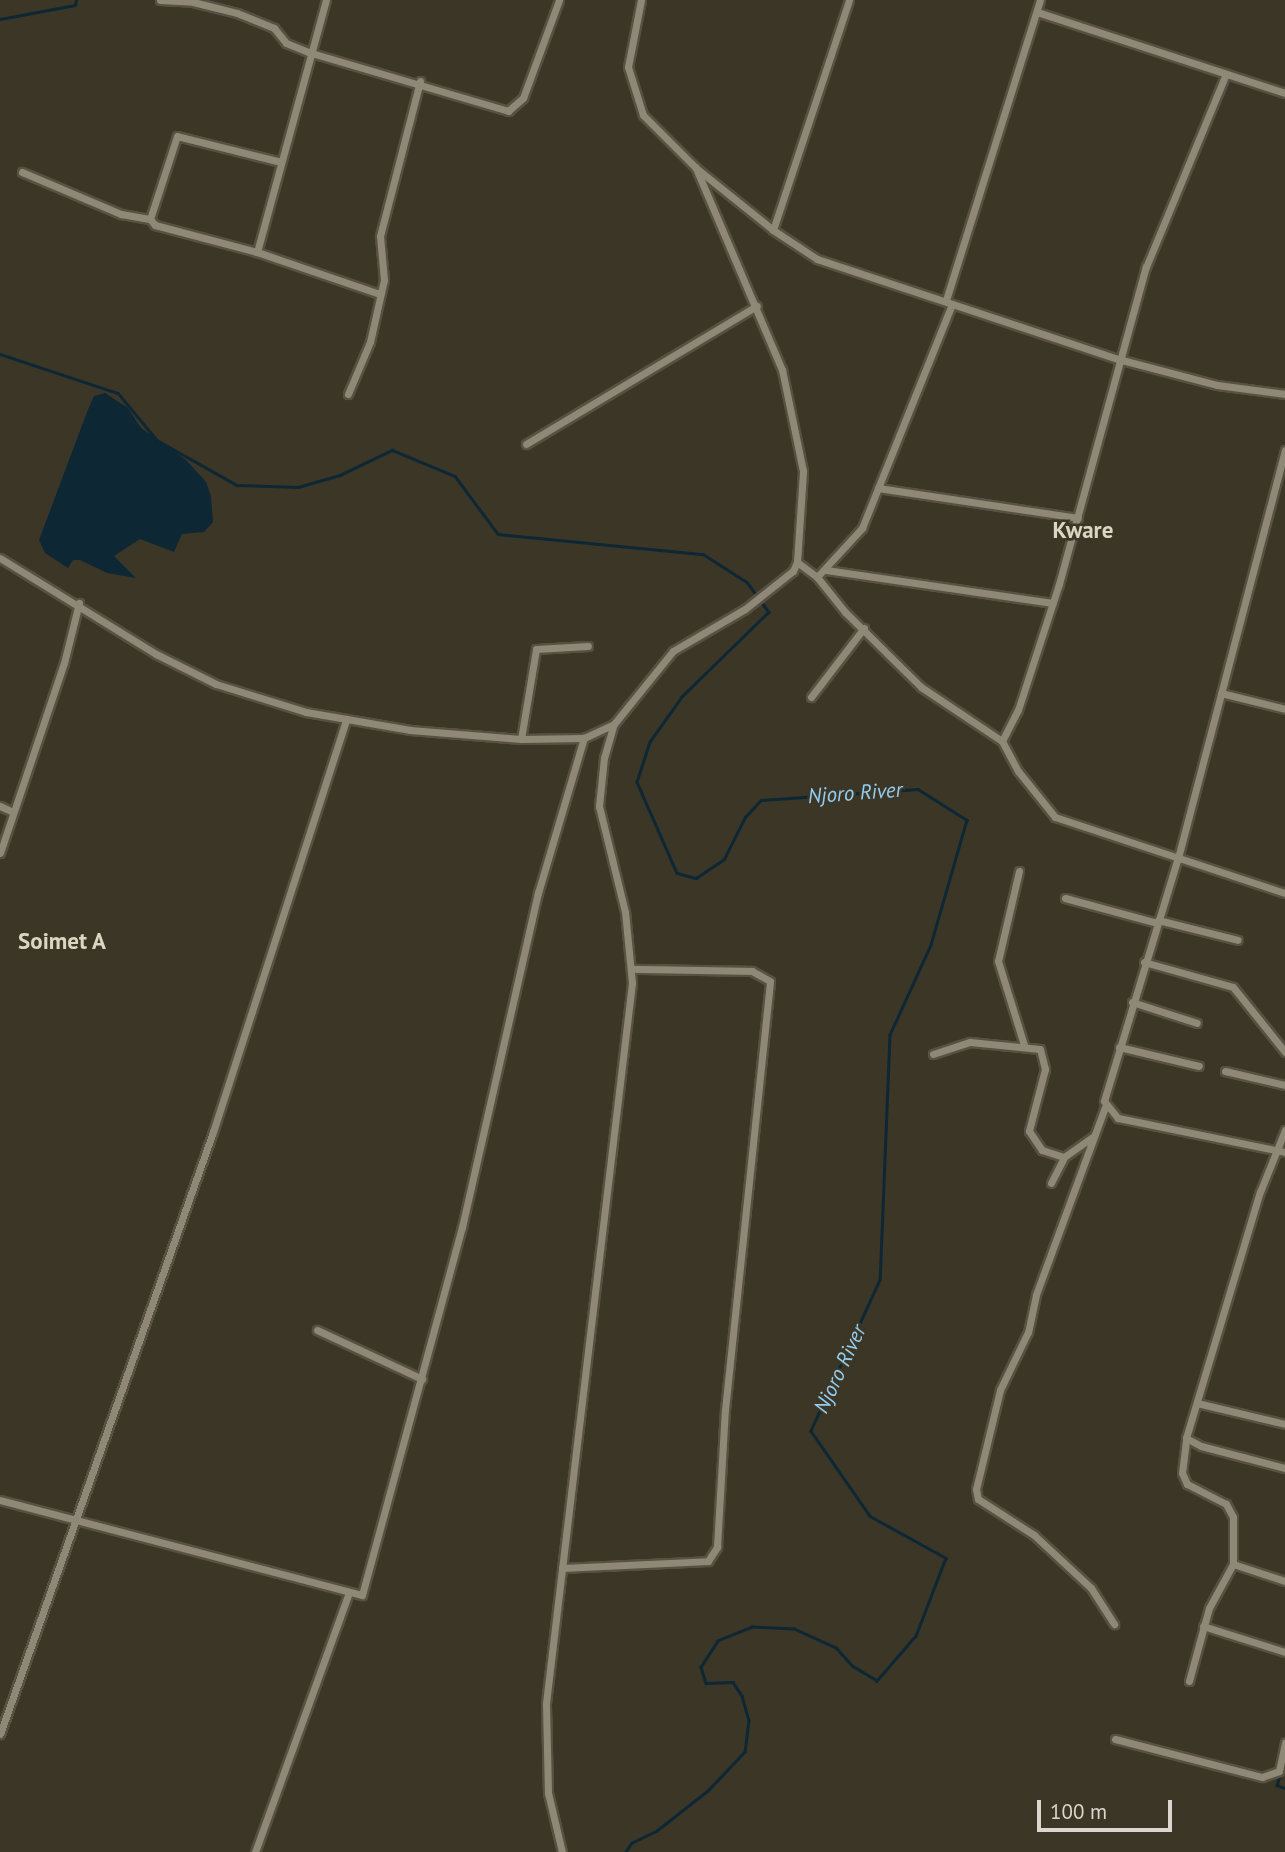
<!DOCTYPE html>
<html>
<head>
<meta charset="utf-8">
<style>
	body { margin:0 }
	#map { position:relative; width:1285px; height:1852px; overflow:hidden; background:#3c3626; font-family:"PT Sans",sans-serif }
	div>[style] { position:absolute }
	.water>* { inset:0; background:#0d2735 }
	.stream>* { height:2.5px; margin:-1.25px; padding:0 1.25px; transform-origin:1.25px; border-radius:1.25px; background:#0d2735 }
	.roads { filter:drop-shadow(2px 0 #575144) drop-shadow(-2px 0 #575144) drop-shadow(0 2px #575144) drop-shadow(0 -2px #575144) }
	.street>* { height:7px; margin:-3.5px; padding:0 3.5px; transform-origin:3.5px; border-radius:3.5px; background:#8f8876 }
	span { translate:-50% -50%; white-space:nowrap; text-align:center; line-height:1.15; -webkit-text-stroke:5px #3c3626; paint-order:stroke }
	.water-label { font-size:21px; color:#93cef2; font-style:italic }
	.quarter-label { font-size:23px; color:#dcd5c2; font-weight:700 }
	.scale { position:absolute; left:1037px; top:1800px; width:135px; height:32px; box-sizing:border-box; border:4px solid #dbd7ce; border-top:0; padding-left:9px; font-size:21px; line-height:24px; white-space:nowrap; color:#dbd7ce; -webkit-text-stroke:5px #3c3626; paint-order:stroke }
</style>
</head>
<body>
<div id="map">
	<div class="water">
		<div style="clip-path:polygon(105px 393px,128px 408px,141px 428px,186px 460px,206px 482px,211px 496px,213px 522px,204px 532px,182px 534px,174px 552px,140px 539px,114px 556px,136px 578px,107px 573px,80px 560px,73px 560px,68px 568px,45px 553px,39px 540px,87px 412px,94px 396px)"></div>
	</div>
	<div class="stream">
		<div style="left:0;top:19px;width:76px;rotate:-10.6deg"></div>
		<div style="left:75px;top:5px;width:5px;rotate:-79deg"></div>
		<div style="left:0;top:354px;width:124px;rotate:18.3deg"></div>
		<div style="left:118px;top:393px;width:61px;rotate:50.3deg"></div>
		<div style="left:157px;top:440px;width:92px;rotate:29.4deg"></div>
		<div style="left:237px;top:485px;width:61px;rotate:1.9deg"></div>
		<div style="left:298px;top:487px;width:44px;rotate:-15.9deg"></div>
		<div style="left:340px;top:475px;width:58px;rotate:-25.7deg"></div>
		<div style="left:392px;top:450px;width:68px;rotate:22.4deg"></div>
		<div style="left:455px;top:476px;width:72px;rotate:53.4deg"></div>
		<div style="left:498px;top:534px;width:206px;rotate:5.6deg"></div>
		<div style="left:703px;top:554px;width:52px;rotate:32.5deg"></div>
		<div style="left:747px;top:582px;width:37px;rotate:54deg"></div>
		<div style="left:769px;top:612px;width:122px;rotate:135.7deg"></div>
		<div style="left:682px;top:697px;width:55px;rotate:125.4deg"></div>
		<div style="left:650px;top:742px;width:42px;rotate:108deg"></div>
		<div style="left:637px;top:782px;width:99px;rotate:66.3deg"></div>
		<div style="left:677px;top:873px;width:20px;rotate:15deg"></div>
		<div style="left:696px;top:878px;width:34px;rotate:-34deg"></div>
		<div style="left:724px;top:859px;width:47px;rotate:-63.4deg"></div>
		<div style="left:745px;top:817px;width:23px;rotate:-47deg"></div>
		<div style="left:761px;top:800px;width:157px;rotate:-4deg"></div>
		<div style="left:918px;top:789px;width:58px;rotate:32.3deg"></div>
		<div style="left:967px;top:820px;width:130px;rotate:106.1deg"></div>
		<div style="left:931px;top:945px;width:99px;rotate:114.5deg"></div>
		<div style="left:890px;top:1035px;width:245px;rotate:92.3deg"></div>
		<div style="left:880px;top:1280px;width:166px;rotate:114.6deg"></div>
		<div style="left:811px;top:1431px;width:103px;rotate:55.2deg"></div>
		<div style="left:870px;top:1516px;width:87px;rotate:28.9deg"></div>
		<div style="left:946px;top:1558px;width:84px;rotate:111deg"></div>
		<div style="left:916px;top:1636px;width:60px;rotate:130.9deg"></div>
		<div style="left:877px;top:1681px;width:29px;rotate:-149deg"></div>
		<div style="left:852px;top:1666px;width:24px;rotate:-132deg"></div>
		<div style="left:836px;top:1648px;width:46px;rotate:-155.7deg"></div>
		<div style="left:794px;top:1629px;width:42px;rotate:-177.3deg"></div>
		<div style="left:752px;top:1627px;width:37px;rotate:158deg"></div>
		<div style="left:718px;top:1641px;width:31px;rotate:123deg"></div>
		<div style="left:701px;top:1667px;width:17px;rotate:73deg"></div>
		<div style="left:706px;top:1683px;width:27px;rotate:-2deg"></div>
		<div style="left:733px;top:1682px;width:17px;rotate:57deg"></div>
		<div style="left:742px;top:1696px;width:25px;rotate:74deg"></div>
		<div style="left:749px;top:1720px;width:32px;rotate:97deg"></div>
		<div style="left:745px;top:1752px;width:54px;rotate:133.5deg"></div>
		<div style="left:708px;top:1791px;width:65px;rotate:141.9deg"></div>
		<div style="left:657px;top:1831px;width:28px;rotate:154deg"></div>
		<div style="left:632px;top:1843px;width:11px;rotate:124deg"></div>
		<div style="left:1281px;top:1773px;width:13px;rotate:108deg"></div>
		<div style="left:1277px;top:1785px;width:9px;rotate:21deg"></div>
	</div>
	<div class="roads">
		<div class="street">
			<div style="left:160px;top:0;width:33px;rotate:3deg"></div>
			<div style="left:193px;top:2px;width:45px;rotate:14deg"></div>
			<div style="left:237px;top:13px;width:40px;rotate:22deg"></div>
			<div style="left:274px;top:28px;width:19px;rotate:51deg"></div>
			<div style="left:286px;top:43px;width:24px;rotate:22deg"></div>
			<div style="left:308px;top:52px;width:209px;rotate:16.4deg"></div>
			<div style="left:508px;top:111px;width:20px;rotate:-41deg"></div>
			<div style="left:523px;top:98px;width:104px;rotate:-69.8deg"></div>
			<div style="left:641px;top:0;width:68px;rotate:101deg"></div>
			<div style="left:628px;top:67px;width:50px;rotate:72.6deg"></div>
			<div style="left:643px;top:115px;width:75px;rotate:45deg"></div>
			<div style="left:696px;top:168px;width:99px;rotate:38.8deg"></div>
			<div style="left:773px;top:230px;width:53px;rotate:33.4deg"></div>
			<div style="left:817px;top:259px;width:317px;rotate:18.4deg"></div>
			<div style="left:1118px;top:359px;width:102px;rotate:14.7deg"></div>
			<div style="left:1217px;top:385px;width:69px;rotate:7.5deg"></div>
			<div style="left:1037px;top:12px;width:261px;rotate:18.1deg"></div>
			<div style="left:281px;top:162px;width:107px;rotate:-166deg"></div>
			<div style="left:177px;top:136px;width:87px;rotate:108deg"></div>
			<div style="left:150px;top:219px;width:8px;rotate:50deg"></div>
			<div style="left:155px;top:225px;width:106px;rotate:14.8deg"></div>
			<div style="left:257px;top:252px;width:130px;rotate:18.9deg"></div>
			<div style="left:22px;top:172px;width:108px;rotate:23deg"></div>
			<div style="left:121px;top:214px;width:29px;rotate:10deg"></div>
			<div style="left:773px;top:230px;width:242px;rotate:-71.7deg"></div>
			<div style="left:257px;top:252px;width:261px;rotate:-74.7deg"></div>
			<div style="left:946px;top:300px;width:314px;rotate:-72.6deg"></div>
			<div style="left:348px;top:394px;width:56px;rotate:-67.1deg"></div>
			<div style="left:370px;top:342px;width:64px;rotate:-77.3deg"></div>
			<div style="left:384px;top:280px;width:44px;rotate:-95.2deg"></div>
			<div style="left:380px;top:236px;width:160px;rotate:-75.5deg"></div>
			<div style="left:526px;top:444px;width:269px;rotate:-30.9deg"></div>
			<div style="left:1285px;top:450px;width:418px;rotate:104.7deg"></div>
			<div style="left:1179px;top:854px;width:258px;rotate:106.9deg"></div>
			<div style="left:1104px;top:1101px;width:22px;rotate:51deg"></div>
			<div style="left:1118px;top:1118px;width:170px;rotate:11.5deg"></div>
			<div style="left:878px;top:488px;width:202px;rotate:8.5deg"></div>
			<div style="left:0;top:558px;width:183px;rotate:31.6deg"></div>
			<div style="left:156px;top:654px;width:67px;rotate:26.6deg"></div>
			<div style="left:216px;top:684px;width:94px;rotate:17.3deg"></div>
			<div style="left:306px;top:712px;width:106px;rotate:9.8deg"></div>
			<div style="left:410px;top:730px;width:111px;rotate:4.6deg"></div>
			<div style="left:521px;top:739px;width:63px;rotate:-0.9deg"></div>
			<div style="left:584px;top:738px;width:33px;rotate:-25deg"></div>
			<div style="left:797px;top:562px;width:25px;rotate:37deg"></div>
			<div style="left:817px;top:577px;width:45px;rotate:51.3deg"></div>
			<div style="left:845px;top:612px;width:107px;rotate:44.6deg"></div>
			<div style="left:921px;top:687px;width:97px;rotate:33.7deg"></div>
			<div style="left:1002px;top:741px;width:34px;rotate:62deg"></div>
			<div style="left:1018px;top:771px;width:59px;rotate:51.2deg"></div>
			<div style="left:1055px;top:817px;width:242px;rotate:18.3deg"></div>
			<div style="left:826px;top:570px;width:229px;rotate:8.3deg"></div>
			<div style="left:817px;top:577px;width:67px;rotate:-47.4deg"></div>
			<div style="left:862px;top:528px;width:241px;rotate:-68.1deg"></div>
			<div style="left:1221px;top:693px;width:66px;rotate:14deg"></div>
			<div style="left:811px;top:697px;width:87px;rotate:-52.5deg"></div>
			<div style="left:521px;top:739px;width:91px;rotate:-80.5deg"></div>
			<div style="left:536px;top:649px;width:52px;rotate:-3.3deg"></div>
			<div style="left:1002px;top:741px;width:35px;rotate:-63deg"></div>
			<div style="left:1018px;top:710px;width:133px;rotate:-72deg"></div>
			<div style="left:1059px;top:584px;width:329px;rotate:-74.7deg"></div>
			<div style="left:1146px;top:267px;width:209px;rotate:-67.5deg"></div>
			<div style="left:0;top:806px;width:14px;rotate:25deg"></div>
			<div style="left:0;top:853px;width:200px;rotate:-71.4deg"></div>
			<div style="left:64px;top:663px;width:62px;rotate:-76deg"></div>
			<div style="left:1019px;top:871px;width:92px;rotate:103.1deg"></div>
			<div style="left:998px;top:961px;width:88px;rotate:72.8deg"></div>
			<div style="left:1065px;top:898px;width:95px;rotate:15.2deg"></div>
			<div style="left:1158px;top:920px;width:82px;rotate:14deg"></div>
			<div style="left:1144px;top:962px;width:92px;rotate:15.7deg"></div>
			<div style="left:1233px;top:987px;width:83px;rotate:51.3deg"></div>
			<div style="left:1132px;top:1002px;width:68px;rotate:17.9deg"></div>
			<div style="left:1119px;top:1047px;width:82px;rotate:13.4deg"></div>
			<div style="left:933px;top:1054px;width:39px;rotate:-18deg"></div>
			<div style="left:970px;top:1042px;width:70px;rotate:5.7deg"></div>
			<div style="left:1040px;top:1049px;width:21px;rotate:76deg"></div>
			<div style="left:1045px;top:1069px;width:64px;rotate:104.5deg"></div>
			<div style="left:1029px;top:1131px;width:23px;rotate:56deg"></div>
			<div style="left:1042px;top:1150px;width:23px;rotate:18deg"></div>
			<div style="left:1225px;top:1071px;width:62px;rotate:13.1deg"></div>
			<div style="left:1105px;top:1107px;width:200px;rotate:110.2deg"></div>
			<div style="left:1036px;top:1295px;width:38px;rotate:102deg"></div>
			<div style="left:1028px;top:1332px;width:64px;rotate:115.8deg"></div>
			<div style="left:1000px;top:1390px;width:102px;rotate:103.6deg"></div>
			<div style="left:976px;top:1489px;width:10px;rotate:79deg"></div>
			<div style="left:978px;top:1499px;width:67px;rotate:32.7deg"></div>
			<div style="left:1034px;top:1535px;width:78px;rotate:42.9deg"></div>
			<div style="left:1091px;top:1588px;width:43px;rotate:57.4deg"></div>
			<div style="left:1051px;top:1183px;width:29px;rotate:-63deg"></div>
			<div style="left:1064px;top:1157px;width:35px;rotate:-35deg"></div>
			<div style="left:317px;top:1330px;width:116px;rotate:25deg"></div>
			<div style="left:1197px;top:1403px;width:90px;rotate:13.4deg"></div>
			<div style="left:1186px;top:1438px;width:17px;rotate:28deg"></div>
			<div style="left:1201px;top:1446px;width:87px;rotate:14.7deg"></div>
			<div style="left:0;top:1500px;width:374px;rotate:14.7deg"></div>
			<div style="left:362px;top:1595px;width:381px;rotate:-74.8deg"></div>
			<div style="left:462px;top:1227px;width:343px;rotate:-77.2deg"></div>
			<div style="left:538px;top:893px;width:162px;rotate:-73.5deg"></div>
			<div style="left:1233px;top:1564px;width:55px;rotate:18.1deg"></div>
			<div style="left:562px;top:1568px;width:146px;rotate:-2.7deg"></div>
			<div style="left:708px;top:1561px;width:17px;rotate:-57deg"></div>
			<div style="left:717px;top:1547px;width:137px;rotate:-86.7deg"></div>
			<div style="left:725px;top:1410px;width:431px;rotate:-84deg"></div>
			<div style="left:770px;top:981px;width:21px;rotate:-151deg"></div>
			<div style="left:752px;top:971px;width:120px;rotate:-179deg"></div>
			<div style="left:1203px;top:1626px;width:86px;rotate:17.6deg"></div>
			<div style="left:1189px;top:1681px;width:76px;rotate:-74.7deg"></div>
			<div style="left:1209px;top:1608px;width:50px;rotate:-61.4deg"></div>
			<div style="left:1233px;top:1564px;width:47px;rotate:-90deg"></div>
			<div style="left:1233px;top:1517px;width:15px;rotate:-118deg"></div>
			<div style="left:1226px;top:1504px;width:44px;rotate:-152.9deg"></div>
			<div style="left:1187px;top:1484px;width:12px;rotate:-114deg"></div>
			<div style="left:1182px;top:1473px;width:35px;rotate:-83deg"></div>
			<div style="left:1186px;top:1438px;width:257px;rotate:-73.3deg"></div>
			<div style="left:1260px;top:1192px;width:67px;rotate:-68deg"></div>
			<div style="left:0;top:1734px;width:639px;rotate:-70.52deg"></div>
			<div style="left:213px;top:1132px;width:434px;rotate:-72.1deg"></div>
			<div style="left:1115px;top:1739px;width:152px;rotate:14.5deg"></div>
			<div style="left:1262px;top:1777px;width:18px;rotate:-19deg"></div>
			<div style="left:1279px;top:1771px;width:29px;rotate:-78deg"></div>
			<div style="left:255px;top:1852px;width:276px;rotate:-70.1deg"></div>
			<div style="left:562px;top:1852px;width:61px;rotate:-103.3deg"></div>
			<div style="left:548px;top:1793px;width:90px;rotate:-91.3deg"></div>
			<div style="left:546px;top:1703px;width:725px;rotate:-83.19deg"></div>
			<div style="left:632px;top:983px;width:71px;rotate:-95.6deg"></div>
			<div style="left:625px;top:912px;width:109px;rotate:-103.8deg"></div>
			<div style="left:599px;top:806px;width:48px;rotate:-84.1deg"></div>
			<div style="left:604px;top:758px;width:35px;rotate:-74deg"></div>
			<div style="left:614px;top:724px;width:94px;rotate:-51.1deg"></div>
			<div style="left:673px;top:651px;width:83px;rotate:-30.3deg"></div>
			<div style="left:745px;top:609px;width:61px;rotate:-38.4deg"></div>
			<div style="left:793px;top:571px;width:10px;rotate:-66deg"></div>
			<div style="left:797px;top:562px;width:91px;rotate:-86.2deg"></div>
			<div style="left:803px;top:471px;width:103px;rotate:-101.7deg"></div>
			<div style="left:782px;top:370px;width:220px;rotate:-113.1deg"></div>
		</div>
	</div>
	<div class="water-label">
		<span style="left:855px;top:793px;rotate:-4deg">Njoro River</span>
		<span style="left:840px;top:1369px;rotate:-65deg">Njoro River</span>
	</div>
	<div class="quarter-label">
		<span style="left:1083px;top:530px">Kware</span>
		<span style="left:62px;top:941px">Soimet A</span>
	</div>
	<div class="scale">100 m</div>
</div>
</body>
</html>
